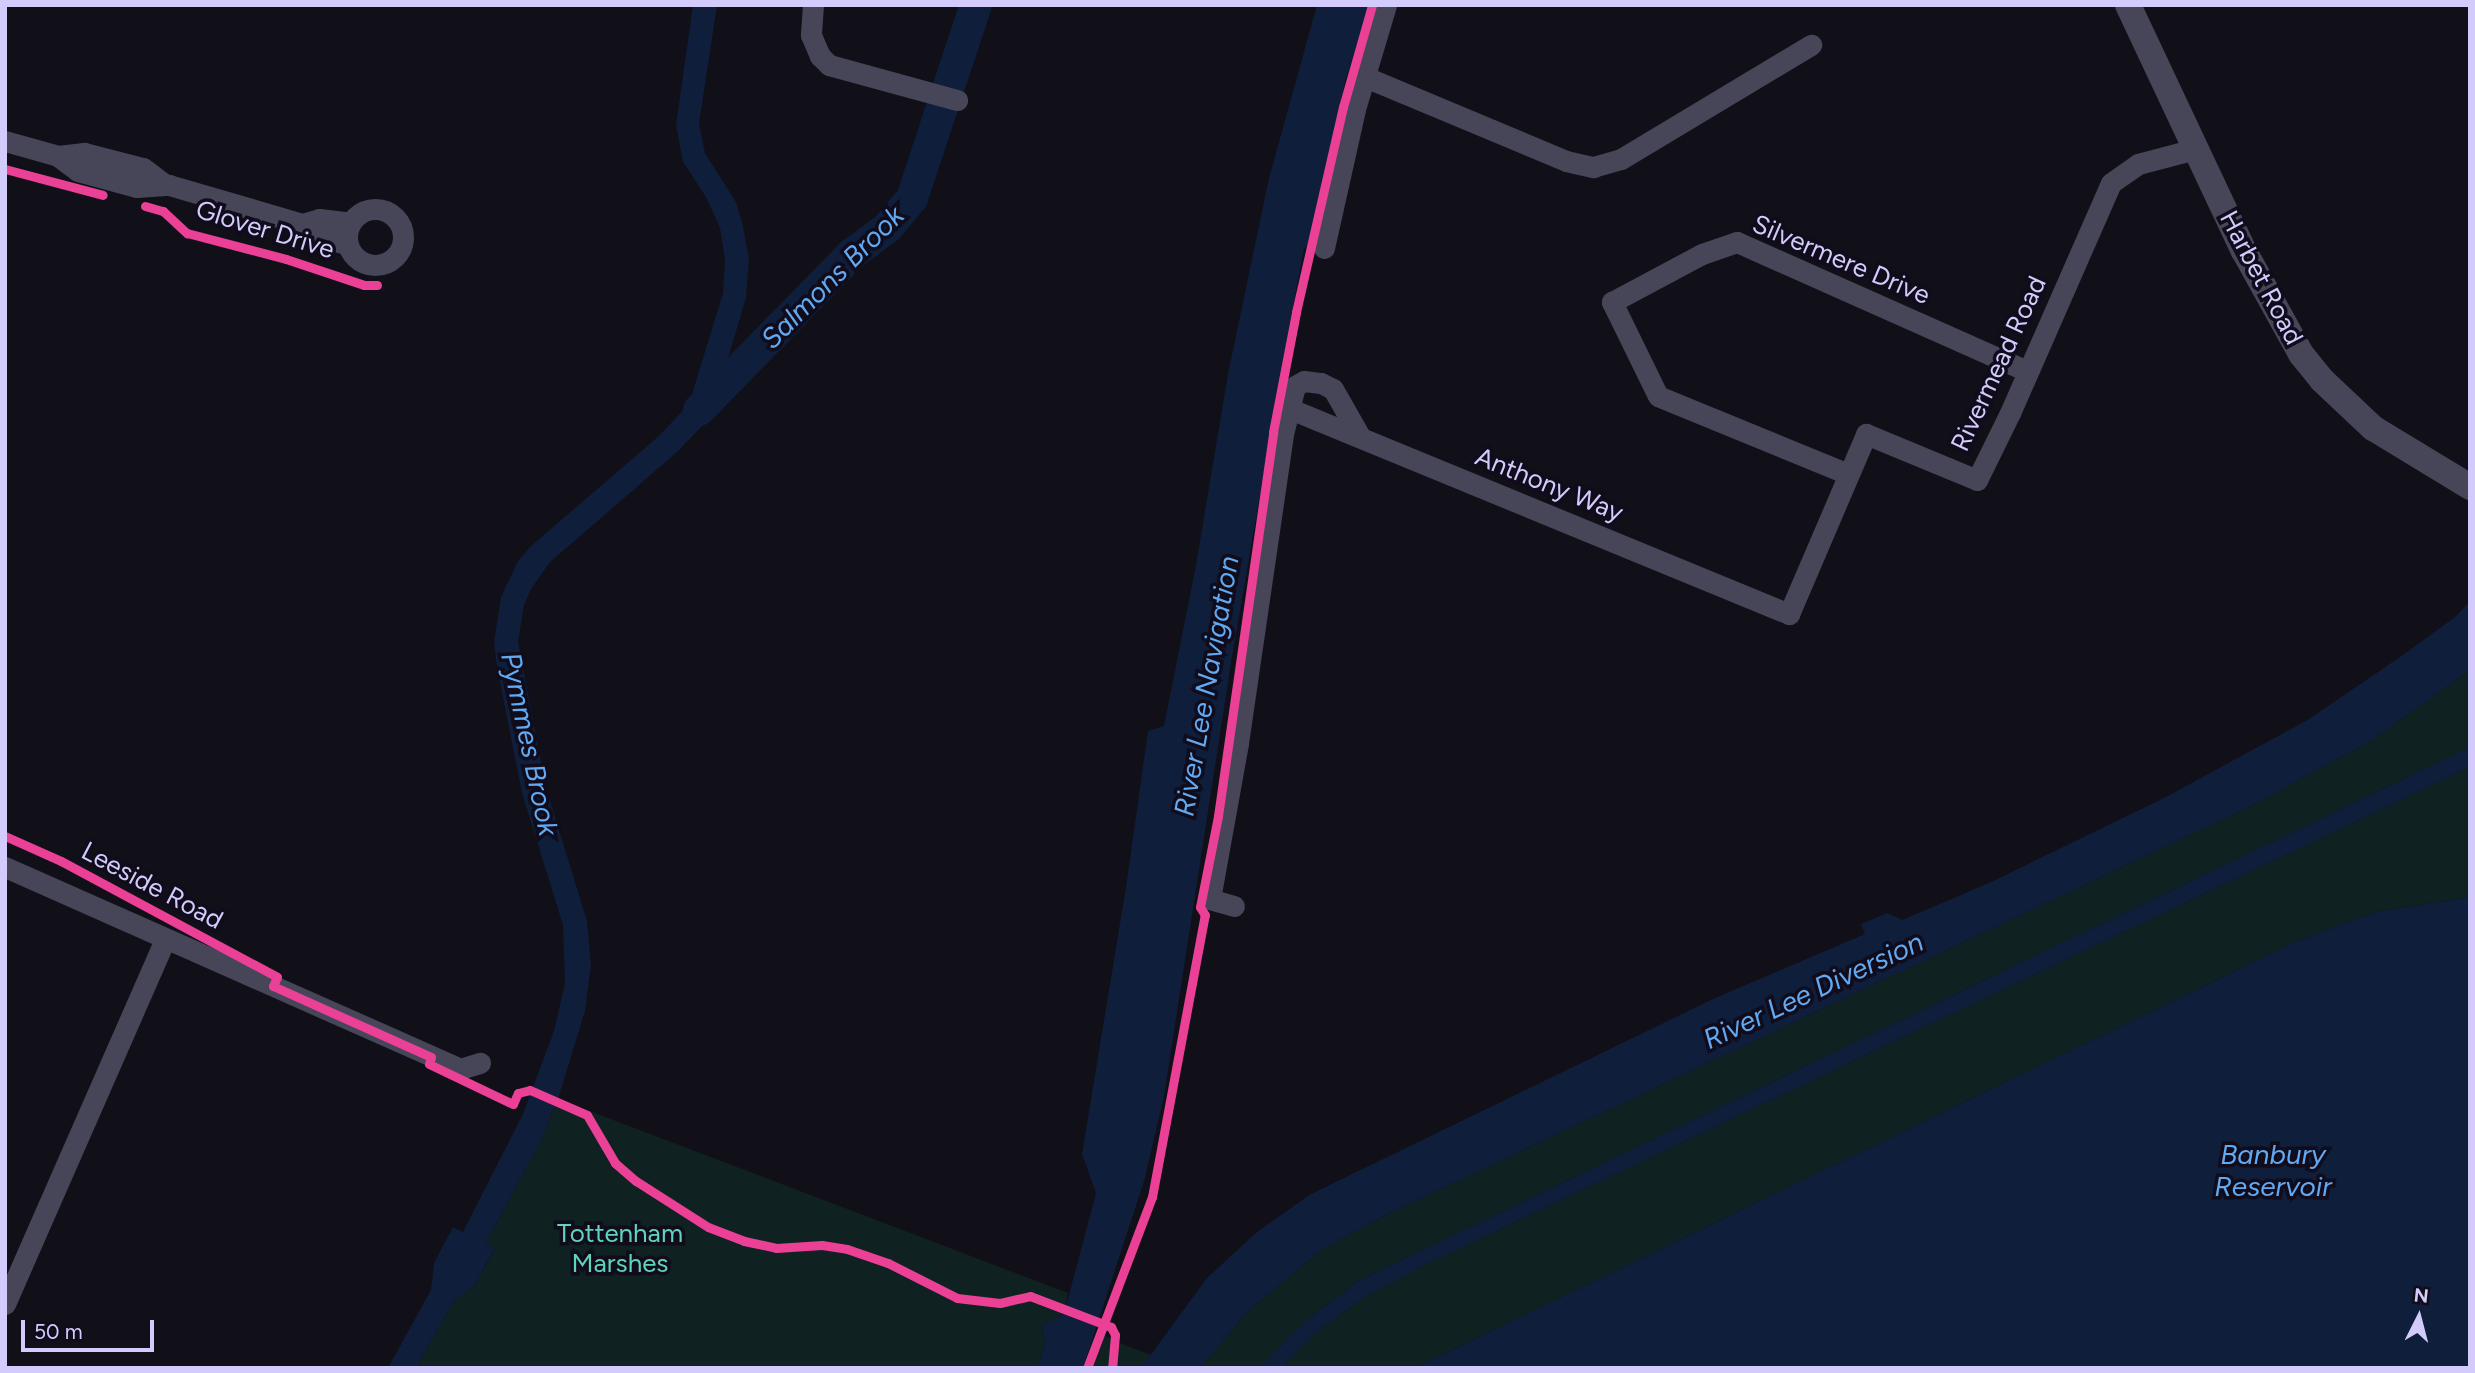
<!DOCTYPE html>
<html>
<head>
<meta charset="utf-8">
<style>
	body { margin:0 }
	#map { position:relative; width:2475px; height:1373px; overflow:hidden; background:#111018; font-family:Figtree,sans-serif }
	div>[style] { position:absolute }
	.green>* { inset:0; background:#102122 }
	.water>* { inset:0; background:#0f1e3a }
	.river>* { height:32px; margin:-16px; padding:0 16px; transform-origin:16px; border-radius:16px; background:#0f1e3a }
	.minor>* { height:21px; margin:-10.5px; padding:0 10.5px; transform-origin:10.5px; border-radius:10.5px; background:#474558 }
	.minor>.ring { margin:-10.5px; padding:0; box-sizing:content-box; background:none; border:21px solid #474558; border-radius:50% }
	.tertiary>* { height:26px; margin:-13px; padding:0 13px; transform-origin:13px; border-radius:13px; background:#474558 }
	.cycleway>* { height:9px; margin:-4.5px; padding:0 4.5px; transform-origin:4.5px; border-radius:4.5px; background:#ea4096 }
	span { translate:-50% -50%; white-space:nowrap; text-align:center; line-height:1.15; -webkit-text-stroke:7px #100c1b; paint-order:stroke }
	.street-label { font-size:26px; color:#d2cbfb }
	.park-label { font-size:26px; color:#5ed4bb }
	.water-label { font-size:28px; color:#61a9f2; font-style:italic }
	.frame { position:absolute; inset:0; border:7px solid #d2cbfb; pointer-events:none }
	.north { position:absolute; left:2384px; top:1282px; width:70px; height:70px; -webkit-text-stroke:5px #100c1b; paint-order:stroke; rotate:6deg; font-size:19px; font-weight:700; line-height:28px; text-align:center; color:#d2cbfb }
	.north::after { content:''; display:block; margin:auto; width:24px; height:32px; background:#d2cbfb; clip-path:polygon(50% 0,100% 100%,50% 72%,0 100%) }
	.scale { position:absolute; left:21px; top:1320px; width:133px; height:32px; box-sizing:border-box; border:4px solid #d2cbfb; border-top:0; padding-left:9px; font-size:21px; line-height:24px; white-space:nowrap; color:#d2cbfb; -webkit-text-stroke:5px #100c1b; paint-order:stroke }
</style>
</head>
<body>
<div id="map">
	<div class="green">
		<div style="clip-path:polygon(2470px 670px,2470px 747px,1360px 1280px,1304px 1322px,1259px 1368px,1200px 1368px,1249px 1310px,1324px 1248px,1388px 1214px,2249px 807px,2371px 741px)"></div>
		<div style="clip-path:polygon(2470px 767px,2470px 897px,2375px 912px,2295px 942px,1415px 1368px,1281px 1368px,1319px 1330px,1368px 1295px,1429px 1263px)"></div>
		<div style="clip-path:polygon(558px 1099px,1068px 1293px,1064px 1314px,1042px 1325px,1045px 1343px,1038px 1368px,416px 1368px,453px 1302px,474px 1286px,495px 1249px,486px 1243px,540px 1142px)"></div>
		<div style="clip-path:polygon(1096px 1332px,1127px 1346px,1151px 1355px,1141px 1368px,1083px 1368px)"></div>
	</div>
	<div class="water">
		<div style="clip-path:polygon(693px 5px,717px 5px,699px 124px,705px 153px,736px 202px,742px 222px,749px 258px,746px 298px,710px 418px,677px 452px,549px 563px,531px 589px,524px 605px,518px 642px,546px 788px,587px 921px,591px 965px,585px 1011px,558px 1099px,540px 1142px,486px 1243px,495px 1248px,474px 1286px,453px 1302px,416px 1368px,388px 1368px,431px 1290px,434px 1263px,453px 1227px,463px 1232px,523px 1114px,554px 1031px,565px 984px,563px 925px,522px 793px,497px 667px,494px 642px,501px 597px,518px 561px,531px 546px,660px 435px,689px 404px,723px 293px,725px 260px,720px 228px,706px 197px,683px 162px,676px 125px)"></div>
		<div style="clip-path:polygon(1317px 5px,1369px 5px,1345px 82px,1309px 243px,1304px 249px,1289px 327px,1231px 663px,1164px 1096px,1145px 1178px,1083px 1368px,1038px 1368px,1045px 1343px,1042px 1325px,1064px 1314px,1096px 1193px,1082px 1154px,1126px 887px,1148px 731px,1164px 726px,1196px 565px,1228px 374px,1269px 178px)"></div>
		<div style="clip-path:polygon(2470px 601px,2470px 670px,2371px 741px,2249px 807px,1388px 1214px,1324px 1248px,1249px 1310px,1200px 1368px,1141px 1368px,1207px 1278px,1257px 1232px,1311px 1194px,1713px 999px,1865px 934px,1861px 924px,1887px 913px,1902px 920px,1989px 883px,2162px 799px,2306px 721px,2403px 655px,2455px 617px)"></div>
		<div style="clip-path:polygon(2470px 747px,2470px 767px,1429px 1263px,1368px 1295px,1319px 1330px,1281px 1368px,1259px 1368px,1304px 1322px,1360px 1280px)"></div>
		<div style="clip-path:polygon(2470px 897px,2470px 1368px,1415px 1368px,2295px 942px,2375px 912px)"></div>
	</div>
	<div class="river">
		<div style="left:699px;top:410px;width:219px;rotate:-45.6deg"></div>
		<div style="left:852px;top:254px;width:44px;rotate:-36.6deg"></div>
		<div style="left:887px;top:228px;width:39px;rotate:-50deg"></div>
		<div style="left:912px;top:198px;width:203px;rotate:-71.7deg"></div>
	</div>
	<div class="minor">
		<div style="left:813px;top:5px;width:30px;rotate:94deg"></div>
		<div style="left:811px;top:35px;width:23px;rotate:67deg"></div>
		<div style="left:820px;top:56px;width:13px;rotate:45deg"></div>
		<div style="left:829px;top:65px;width:133px;rotate:15.3deg"></div>
		<div style="left:1363px;top:76px;width:220px;rotate:22.7deg"></div>
		<div style="left:1566px;top:161px;width:28px;rotate:13deg"></div>
		<div style="left:1593px;top:167px;width:29px;rotate:-16deg"></div>
		<div style="left:1621px;top:159px;width:222px;rotate:-31deg"></div>
		<div style="left:5px;top:141px;width:55px;rotate:15.8deg"></div>
		<div style="left:58px;top:156px;width:25px;rotate:37deg"></div>
		<div style="left:78px;top:171px;width:61px;rotate:15.2deg"></div>
		<div style="left:137px;top:187px;width:32px;rotate:-4deg"></div>
		<div style="left:169px;top:185px;width:139px;rotate:16.3deg"></div>
		<div style="left:302px;top:224px;width:18px;rotate:43deg"></div>
		<div style="left:315px;top:236px;width:33px;rotate:14deg"></div>
		<div style="left:58px;top:156px;width:26px;rotate:-7deg"></div>
		<div style="left:84px;top:153px;width:61px;rotate:14.3deg"></div>
		<div style="left:143px;top:168px;width:26px;rotate:37deg"></div>
		<div class="ring" style="left:347px;top:209px;width:35px;height:35px"></div>
		<div style="left:302px;top:224px;width:18px;rotate:-16deg"></div>
		<div style="left:319px;top:219px;width:31px;rotate:7deg"></div>
		<div style="left:1324px;top:248px;width:142px;rotate:-77.4deg"></div>
		<div style="left:1355px;top:109px;width:109px;rotate:-73.4deg"></div>
		<div style="left:1288px;top:408px;width:542px;rotate:22.35deg"></div>
		<div style="left:1789px;top:614px;width:196px;rotate:-66.8deg"></div>
		<div style="left:1866px;top:434px;width:120px;rotate:22.5deg"></div>
		<div style="left:1977px;top:480px;width:75px;rotate:-63.8deg"></div>
		<div style="left:2010px;top:413px;width:251px;rotate:-66.3deg"></div>
		<div style="left:2111px;top:183px;width:33px;rotate:-35deg"></div>
		<div style="left:2138px;top:164px;width:59px;rotate:-14.7deg"></div>
		<div style="left:1848px;top:474px;width:205px;rotate:-157.7deg"></div>
		<div style="left:1658px;top:396px;width:105px;rotate:-116.1deg"></div>
		<div style="left:1612px;top:302px;width:102px;rotate:-28.1deg"></div>
		<div style="left:1702px;top:254px;width:37px;rotate:-19deg"></div>
		<div style="left:1737px;top:242px;width:317px;rotate:24deg"></div>
		<div style="left:5px;top:867px;width:498px;rotate:23.9deg"></div>
		<div style="left:460px;top:1069px;width:21px;rotate:-17deg"></div>
		<div style="left:1234px;top:906px;width:25px;rotate:-164deg"></div>
		<div style="left:1210px;top:899px;width:158px;rotate:-79.8deg"></div>
		<div style="left:1238px;top:743px;width:312px;rotate:-81.7deg"></div>
		<div style="left:1283px;top:434px;width:49px;rotate:-76deg"></div>
		<div style="left:1295px;top:386px;width:10px;rotate:-29deg"></div>
		<div style="left:1304px;top:381px;width:17px;rotate:7deg"></div>
		<div style="left:1321px;top:383px;width:13px;rotate:27deg"></div>
		<div style="left:1333px;top:389px;width:56px;rotate:60.3deg"></div>
		<div style="left:5px;top:1304px;width:398px;rotate:-66.3deg"></div>
	</div>
	<div class="tertiary">
		<div style="left:2128px;top:5px;width:272px;rotate:64.8deg"></div>
		<div style="left:2244px;top:251px;width:118px;rotate:61deg"></div>
		<div style="left:2301px;top:354px;width:33px;rotate:51deg"></div>
		<div style="left:2322px;top:380px;width:70px;rotate:43.3deg"></div>
		<div style="left:2373px;top:428px;width:114px;rotate:31.3deg"></div>
	</div>
	<div class="cycleway">
		<div style="left:5px;top:169px;width:101px;rotate:14.9deg"></div>
		<div style="left:145px;top:206px;width:19px;rotate:16deg"></div>
		<div style="left:163px;top:211px;width:33px;rotate:43deg"></div>
		<div style="left:187px;top:233px;width:102px;rotate:14.7deg"></div>
		<div style="left:286px;top:259px;width:82px;rotate:18.4deg"></div>
		<div style="left:364px;top:285px;width:13px"></div>
		<div style="left:5px;top:836px;width:61px;rotate:24.1deg"></div>
		<div style="left:61px;top:861px;width:245px;rotate:28.2deg"></div>
		<div style="left:277px;top:977px;width:10px;rotate:114deg"></div>
		<div style="left:273px;top:986px;width:173px;rotate:24.2deg"></div>
		<div style="left:431px;top:1057px;width:7px;rotate:106deg"></div>
		<div style="left:429px;top:1064px;width:93px;rotate:25.5deg"></div>
		<div style="left:513px;top:1104px;width:12px;rotate:-66deg"></div>
		<div style="left:518px;top:1093px;width:12px;rotate:-14deg"></div>
		<div style="left:530px;top:1090px;width:62px;rotate:23.7deg"></div>
		<div style="left:587px;top:1115px;width:56px;rotate:59.7deg"></div>
		<div style="left:615px;top:1163px;width:28px;rotate:41deg"></div>
		<div style="left:636px;top:1181px;width:85px;rotate:32.6deg"></div>
		<div style="left:708px;top:1227px;width:39px;rotate:21deg"></div>
		<div style="left:744px;top:1241px;width:33px;rotate:12deg"></div>
		<div style="left:776px;top:1248px;width:46px;rotate:-3.7deg"></div>
		<div style="left:822px;top:1245px;width:25px;rotate:9deg"></div>
		<div style="left:847px;top:1249px;width:43px;rotate:18.9deg"></div>
		<div style="left:888px;top:1263px;width:77px;rotate:26.9deg"></div>
		<div style="left:957px;top:1298px;width:43px;rotate:6.6deg"></div>
		<div style="left:1000px;top:1303px;width:31px;rotate:-13deg"></div>
		<div style="left:1030px;top:1296px;width:87px;rotate:20.9deg"></div>
		<div style="left:1111px;top:1327px;width:9px;rotate:63deg"></div>
		<div style="left:1115px;top:1335px;width:33px;rotate:95deg"></div>
		<div style="left:1087px;top:1368px;width:183px;rotate:-69.2deg"></div>
		<div style="left:1152px;top:1197px;width:287px;rotate:-79.4deg"></div>
		<div style="left:1205px;top:915px;width:9px;rotate:-122deg"></div>
		<div style="left:1200px;top:907px;width:93px;rotate:-78.8deg"></div>
		<div style="left:1218px;top:816px;width:388px;rotate:-81.8deg"></div>
		<div style="left:1273px;top:432px;width:122px;rotate:-79.1deg"></div>
		<div style="left:1296px;top:312px;width:210px;rotate:-77.1deg"></div>
		<div style="left:1343px;top:107px;width:106px;rotate:-74.1deg"></div>
	</div>
	<div class="street-label">
		<span style="left:265px;top:230px;rotate:17deg">Glover Drive</span>
		<span style="left:1841px;top:260px;rotate:23deg">Silvermere Drive</span>
		<span style="left:2261px;top:278px;rotate:62deg">Harbet Road</span>
		<span style="left:1999px;top:364px;rotate:-65deg">Rivermead Road</span>
		<span style="left:1549px;top:485px;rotate:22deg">Anthony Way</span>
		<span style="left:152px;top:886px;rotate:28deg">Leeside Road</span>
	</div>
	<div class="park-label">
		<span style="left:620px;top:1249px">Tottenham<br>Marshes</span>
	</div>
	<div class="water-label">
		<span style="left:832px;top:277px;rotate:-45deg">Salmons Brook</span>
		<span style="left:1206px;top:686px;rotate:-80deg">River Lee Navigation</span>
		<span style="left:530px;top:744px;rotate:78deg">Pymmes Brook</span>
		<span style="left:1813px;top:990px;rotate:-25deg">River Lee Diversion</span>
		<span style="left:2273px;top:1170px">Banbury<br>Reservoir</span>
	</div>
	<div class="frame"></div>
	<div class="north">N</div>
	<div class="scale">50 m</div>
</div>
</body>
</html>
